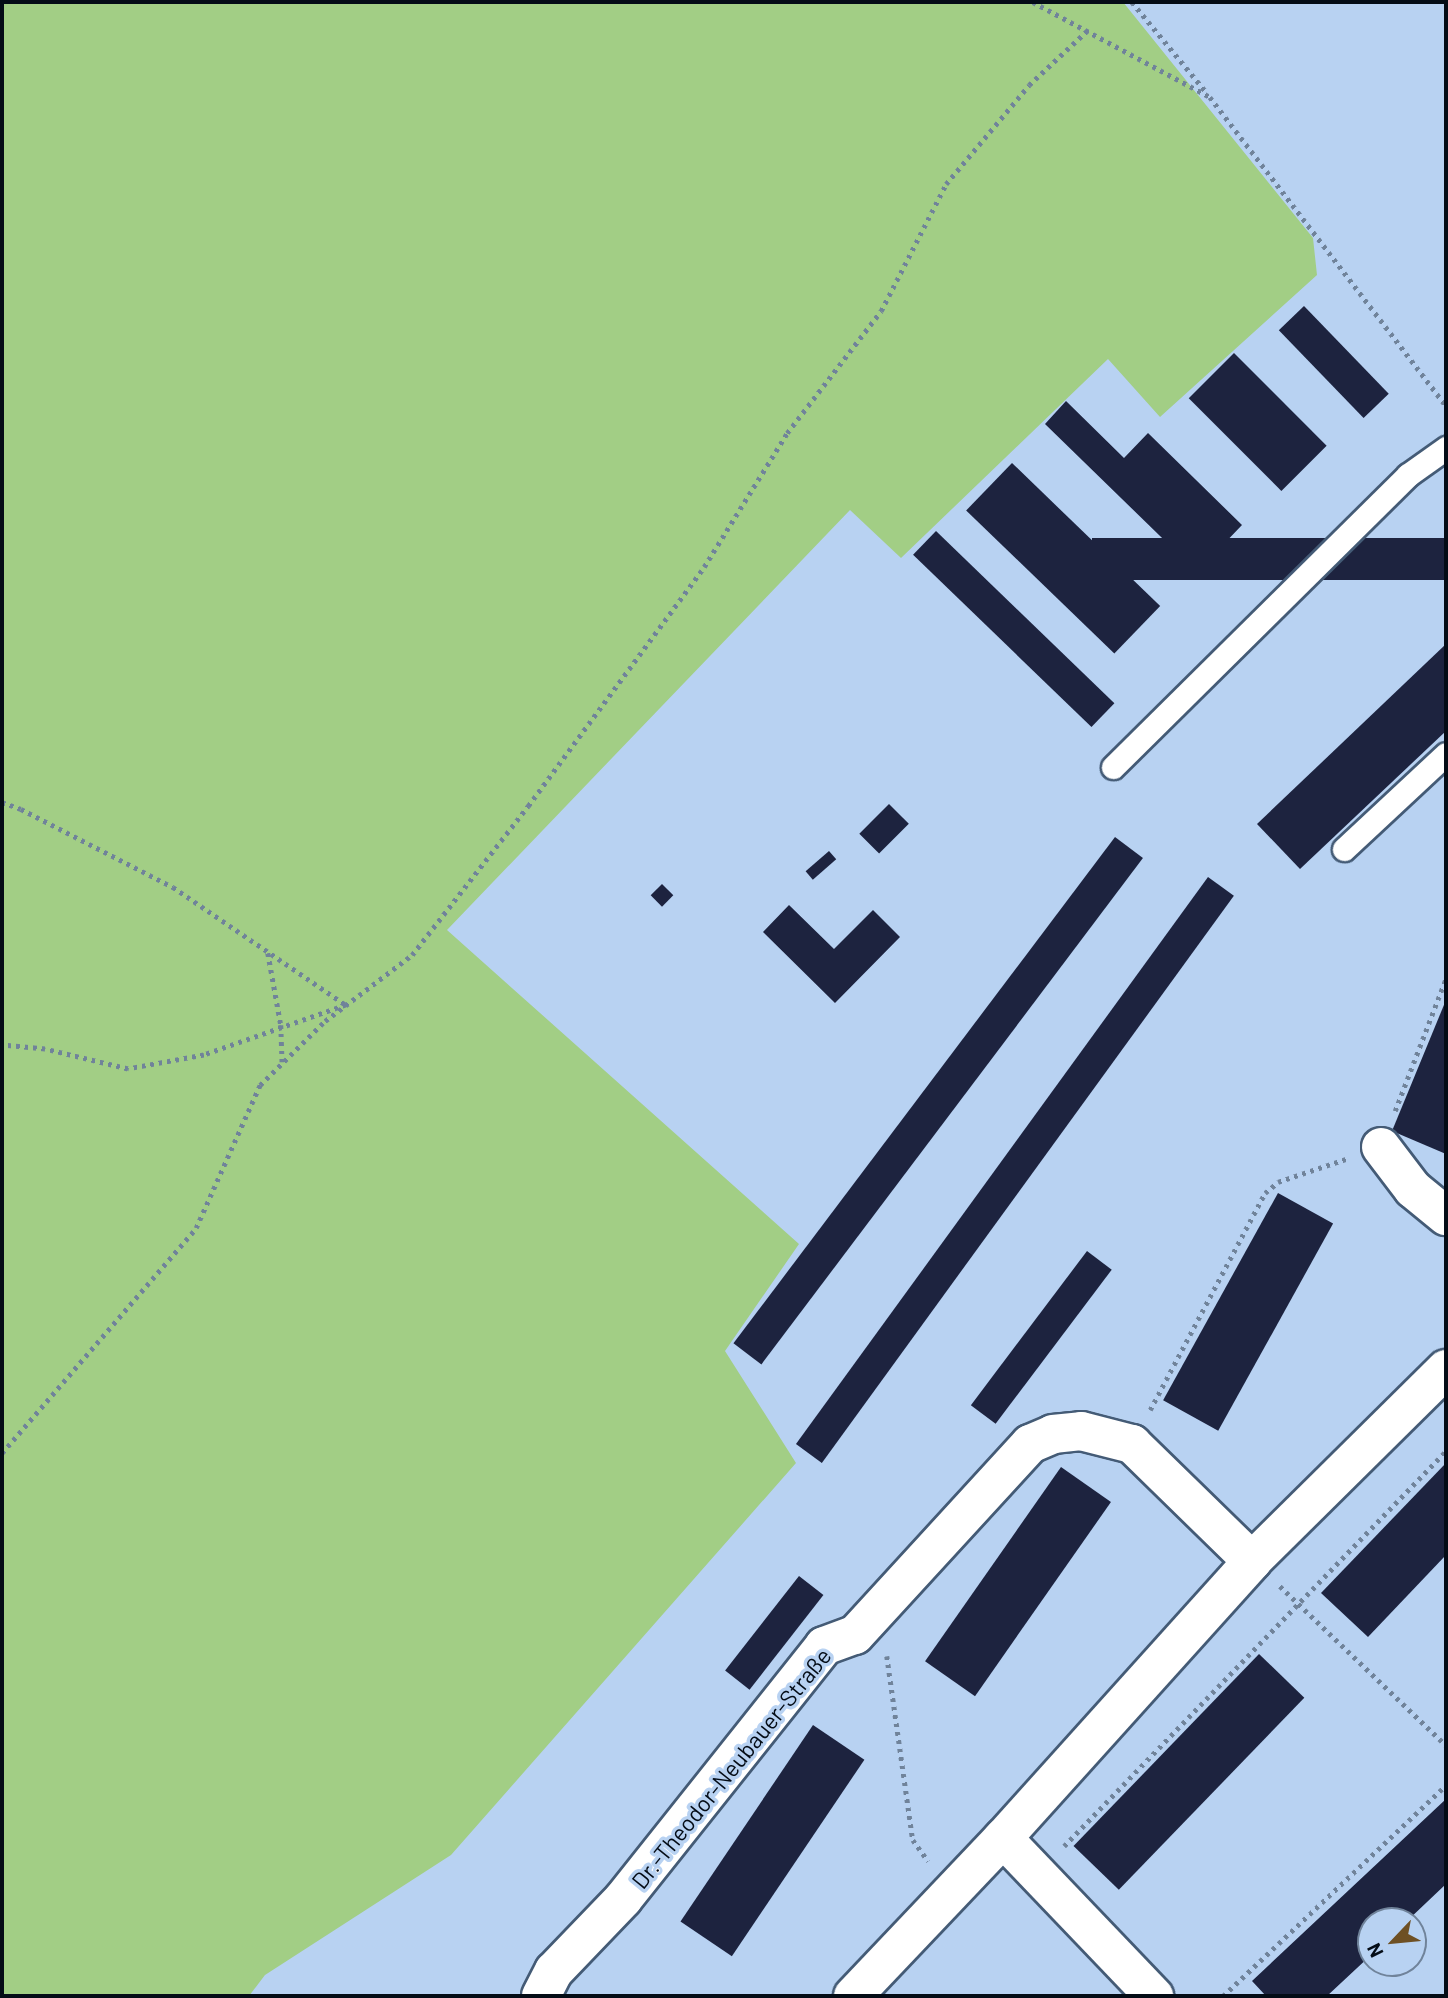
<!DOCTYPE html>
<html>
<head>
<meta charset="utf-8">
<style>
	body { margin:0 }
	#map { position:relative; width:1448px; height:1998px; overflow:hidden; background:#b8d2f2; font-family:Barlow,sans-serif }
	div>[style] { position:absolute }
	.green>* { inset:0; background:#a2ce85 }
	.building>* { inset:0; background:#1d233f; transform-origin:0 0 }
	.path>* { height:4.5px; margin-top:-2.25px; transform-origin:0; background:repeating-linear-gradient(90deg,#70839a 0 3.5px,transparent 0 8.5px) }
	.roads { filter:drop-shadow(2px 0 #445b76) drop-shadow(-2px 0 #445b76) drop-shadow(0 2px #445b76) drop-shadow(0 -2px #445b76) }
	.lane>* { height:23px; margin:-11.5px; padding:0 11.5px; transform-origin:11.5px; border-radius:11.5px; background:#fff }
	.street>* { height:38px; margin:-19px; padding:0 19px; transform-origin:19px; border-radius:19px; background:#fff }
	span { translate:-50% -50%; white-space:nowrap; text-align:center; line-height:1.15; -webkit-text-stroke:7px #b8d2f2; paint-order:stroke }
	.street-label { font-size:23px; color:#040c16 }
	.frame { position:absolute; inset:0; border:4px solid #040c16; pointer-events:none }
	.north { position:absolute; left:1357px; top:1907px; width:70px; height:70px; box-sizing:border-box; background:#b8d2f2; border:2px solid #70839a; border-radius:50%; rotate:244deg; font-size:19px; font-weight:700; line-height:28px; text-align:center; color:#040c16 }
	.north::after { content:''; display:block; margin:auto; width:24px; height:32px; background:#6e5024; clip-path:polygon(50% 0,100% 100%,50% 72%,0 100%) }
</style>
</head>
<body>
<div id="map">
	<div class="green">
		<div style="clip-path:polygon(2px 2px,1123px 2px,1313px 238px,1317px 275px,1160px 417px,1108px 359px,901px 558px,850px 510px,447px 930px,799px 1244px,725px 1351px,796px 1463px,451px 1855px,265px 1975px,249px 1996px,2px 1996px)"></div>
	</div>
	<div class="building">
		<div style="left:1304px;top:306px;width:122px;height:35px;rotate:46deg"></div>
		<div style="left:1234px;top:353px;width:131px;height:64px;rotate:45deg"></div>
		<div style="clip-path:polygon(1066px 401px,1124px 458px,1148px 433px,1242px 525px,1197px 572px,1045px 424px)"></div>
		<div style="left:1012px;top:463px;width:206px;height:66px;rotate:44deg"></div>
		<div style="left:936px;top:531px;width:248px;height:33px;rotate:44deg"></div>
		<div style="left:1446px;top:538px;width:42px;height:354px;rotate:90deg"></div>
		<div style="clip-path:polygon(1446px 644px,1446px 731px,1300px 869px,1257px 824px)"></div>
		<div style="left:889px;top:804px;width:28px;height:42px;rotate:45deg"></div>
		<div style="left:1115px;top:837px;width:35px;height:634px;rotate:37deg"></div>
		<div style="left:829px;top:851px;width:11px;height:31px;rotate:49deg"></div>
		<div style="left:1208px;top:877px;width:32px;height:701px;rotate:36deg"></div>
		<div style="left:662px;top:884px;width:16px;height:16px;rotate:45deg"></div>
		<div style="clip-path:polygon(789px 905px,834px 949px,873px 910px,900px 937px,835px 1003px,763px 932px)"></div>
		<div style="clip-path:polygon(1446px 1000px,1446px 1154px,1392px 1131px)"></div>
		<div style="left:1278px;top:1193px;width:63px;height:237px;rotate:29deg"></div>
		<div style="left:1087px;top:1251px;width:31px;height:193px;rotate:37deg"></div>
		<div style="clip-path:polygon(1446px 1463px,1446px 1555px,1368px 1637px,1321px 1593px)"></div>
		<div style="left:1061px;top:1467px;width:61px;height:237px;rotate:35deg"></div>
		<div style="left:799px;top:1576px;width:31px;height:120px;rotate:38deg"></div>
		<div style="left:1259px;top:1654px;width:63px;height:267px;rotate:44deg"></div>
		<div style="left:813px;top:1725px;width:62px;height:237px;rotate:34deg"></div>
		<div style="clip-path:polygon(1446px 1799px,1446px 1884px,1407px 1921px,1371px 1921px,1371px 1955px,1327px 1996px,1266px 1996px,1252px 1981px)"></div>
	</div>
	<div class="path">
		<div style="left:1033px;top:2px;width:201px;rotate:28.2deg"></div>
		<div style="left:1210px;top:97px;width:389px;rotate:52.6deg"></div>
		<div style="left:1132px;top:2px;width:118px;rotate:50.5deg"></div>
		<div style="left:2px;top:802px;width:20px;rotate:20deg"></div>
		<div style="left:21px;top:809px;width:171px;rotate:27.2deg"></div>
		<div style="left:173px;top:887px;width:209px;rotate:34.3deg"></div>
		<div style="left:346px;top:1005px;width:151px;rotate:160.6deg"></div>
		<div style="left:204px;top:1055px;width:77px;rotate:169.6deg"></div>
		<div style="left:128px;top:1069px;width:85px;rotate:-166.5deg"></div>
		<div style="left:45px;top:1049px;width:43px;rotate:-174.7deg"></div>
		<div style="left:268px;top:953px;width:73px;rotate:79.8deg"></div>
		<div style="left:281px;top:1025px;width:37px;rotate:88deg"></div>
		<div style="left:1395px;top:1111px;width:142px;rotate:-69deg"></div>
		<div style="left:1150px;top:1410px;width:246px;rotate:-62.1deg"></div>
		<div style="left:1265px;top:1193px;width:17px;rotate:-40deg"></div>
		<div style="left:1278px;top:1182px;width:72px;rotate:-18.7deg"></div>
		<div style="left:2px;top:1453px;width:297px;rotate:-49.2deg"></div>
		<div style="left:196px;top:1228px;width:157px;rotate:-65.9deg"></div>
		<div style="left:260px;top:1085px;width:91px;rotate:-44.6deg"></div>
		<div style="left:325px;top:1021px;width:109px;rotate:-37.2deg"></div>
		<div style="left:412px;top:955px;width:189px;rotate:-52.1deg"></div>
		<div style="left:528px;top:806px;width:297px;rotate:-53.6deg"></div>
		<div style="left:704px;top:567px;width:158px;rotate:-58.2deg"></div>
		<div style="left:787px;top:433px;width:154px;rotate:-52.4deg"></div>
		<div style="left:881px;top:311px;width:143px;rotate:-62.9deg"></div>
		<div style="left:946px;top:184px;width:129px;rotate:-50deg"></div>
		<div style="left:1029px;top:85px;width:81px;rotate:-43deg"></div>
		<div style="left:1280px;top:1586px;width:230px;rotate:43.8deg"></div>
		<div style="left:887px;top:1656px;width:186px;rotate:82deg"></div>
		<div style="left:913px;top:1840px;width:26px;rotate:54deg"></div>
		<div style="left:1064px;top:1846px;width:549px;rotate:-45.96deg"></div>
		<div style="left:1223px;top:1996px;width:307px;rotate:-43.4deg"></div>
	</div>
	<div class="roads">
		<div class="lane">
			<div style="left:1113px;top:767px;width:415px;rotate:-44.7deg"></div>
			<div style="left:1408px;top:475px;width:47px;rotate:-35.4deg"></div>
			<div style="left:1344px;top:849px;width:139px;rotate:-43deg"></div>
		</div>
		<div class="street">
			<div style="left:1381px;top:1147px;width:53px;rotate:52.7deg"></div>
			<div style="left:1413px;top:1189px;width:43px;rotate:39.3deg"></div>
			<div style="left:1003px;top:1838px;width:219px;rotate:46.3deg"></div>
			<div style="left:541px;top:1996px;width:28px;rotate:-63deg"></div>
			<div style="left:554px;top:1971px;width:100px;rotate:-46.2deg"></div>
			<div style="left:623px;top:1899px;width:323px;rotate:-51.5deg"></div>
			<div style="left:824px;top:1646px;width:33px;rotate:-20deg"></div>
			<div style="left:855px;top:1635px;width:259px;rotate:-47.5deg"></div>
			<div style="left:1030px;top:1444px;width:25px;rotate:-23deg"></div>
			<div style="left:1053px;top:1434px;width:28px;rotate:-6deg"></div>
			<div style="left:1081px;top:1431px;width:53px;rotate:14.3deg"></div>
			<div style="left:1132px;top:1444px;width:168px;rotate:44.3deg"></div>
			<div style="left:853px;top:1996px;width:218px;rotate:-46.5deg"></div>
			<div style="left:1003px;top:1838px;width:372px;rotate:-48deg"></div>
			<div style="left:1252px;top:1561px;width:273px;rotate:-44.7deg"></div>
		</div>
	</div>
	<div class="street-label">
		<span style="left:731px;top:1768px;rotate:-51deg">Dr.-Theodor-Neubauer-Straße</span>
	</div>
	<div class="frame"></div>
	<div class="north">N</div>
</div>
</body>
</html>
